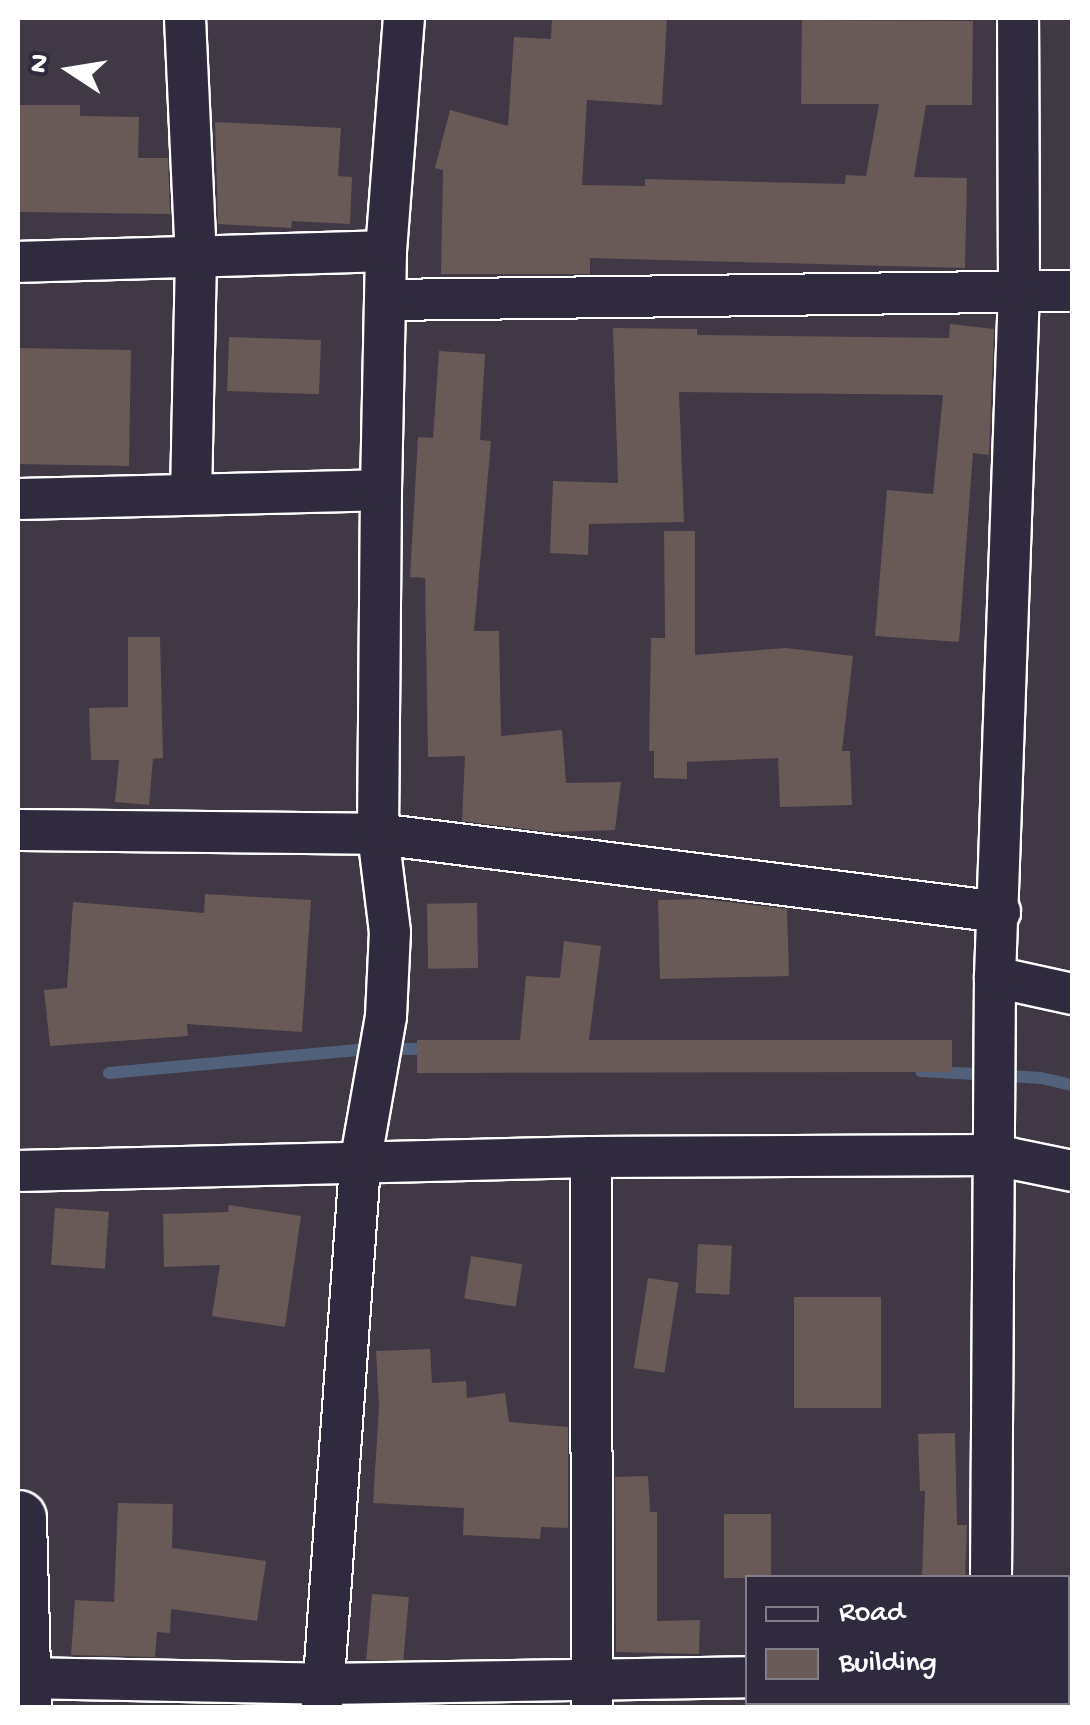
<!DOCTYPE html>
<html>
<head>
<meta charset="utf-8">
<style>
	body { margin:0 }
	#map { position:relative; width:1090px; height:1725px; overflow:hidden; background:#403845; font-family:"Gochi Hand",sans-serif }
	div>[style] { position:absolute }
	.stream>* { height:12px; margin:-6px; padding:0 6px; transform-origin:6px; border-radius:6px; background:#52617b }
	.building>* { inset:0; background:#695957; transform-origin:0 0 }
	.roads { filter:drop-shadow(2px 0 #fff) drop-shadow(-2px 0 #fff) drop-shadow(0 2px #fff) drop-shadow(0 -2px #fff) }
	.street>* { height:40px; margin:-20px; padding:0 20px; transform-origin:20px; border-radius:20px; background:#2f2a3d }
	.primary>* { height:55px; margin:-27.5px; padding:0 27.5px; transform-origin:27.5px; border-radius:27.5px; background:#2f2a3d }
	span { translate:-50% -50%; white-space:nowrap; text-align:center; line-height:1.15; -webkit-text-stroke:9px #2f2a3d; paint-order:stroke }
	.frame { position:absolute; inset:0; border:20px solid #fff; pointer-events:none }
	.legend { position:absolute; left:745px; top:1575px; width:325px; height:130px; box-sizing:border-box; background:#2f2a3d; border:2px solid #827f8b; margin:0; padding:12px 18px; list-style:none; font-size:30px; color:#fff }
	.legend li { display:flex; align-items:center; gap:20px; height:50px }
	.legend b { width:50px; border:2px solid #827f8b }
	.north { position:absolute; left:20px; top:20px; width:100px; height:100px; -webkit-text-stroke:8px #2f2a3d; paint-order:stroke; rotate:282deg; font-size:28px; font-weight:700; line-height:40px; text-align:center; color:#fff }
	.north::after { content:''; display:block; margin:auto; width:35px; height:45px; background:#fff; clip-path:polygon(50% 0,100% 100%,50% 72%,0 100%) }
</style>
</head>
<body>
<div id="map">
	<div class="stream">
		<div style="left:921px;top:1071px;width:120px;rotate:3.3deg"></div>
		<div style="left:1041px;top:1078px;width:32px;rotate:13deg"></div>
		<div style="left:109px;top:1073px;width:260px;rotate:-5.3deg"></div>
		<div style="left:368px;top:1049px;width:64px"></div>
	</div>
	<div class="building">
		<div style="clip-path:polygon(552px 18px,667px 18px,662px 105px,587px 100px,582px 185px,645px 186px,645px 179px,845px 184px,846px 175px,866px 176px,879px 104px,801px 104px,802px 20px,973px 21px,972px 105px,926px 105px,914px 177px,967px 178px,965px 268px,590px 258px,590px 274px,441px 274px,443px 170px,435px 168px,450px 110px,508px 126px,514px 37px,551px 39px)"></div>
		<div style="clip-path:polygon(18px 105px,80px 105px,80px 116px,139px 117px,138px 158px,168px 158px,170px 214px,18px 212px)"></div>
		<div style="clip-path:polygon(215px 122px,341px 128px,338px 176px,352px 177px,350px 224px,292px 221px,291px 228px,218px 224px)"></div>
		<div style="clip-path:polygon(950px 324px,994px 329px,989px 455px,973px 453px,959px 642px,875px 636px,887px 490px,933px 494px,943px 395px,679px 392px,684px 522px,589px 524px,588px 555px,550px 553px,553px 481px,618px 483px,613px 328px,697px 329px,697px 335px,949px 338px)"></div>
		<div style="left:229px;top:337px;width:92px;height:54px;rotate:2deg"></div>
		<div style="left:19px;top:348px;width:112px;height:116px;rotate:1deg"></div>
		<div style="clip-path:polygon(439px 351px,485px 354px,480px 440px,491px 441px,474px 631px,499px 631px,501px 736px,562px 730px,566px 783px,621px 782px,615px 830px,549px 832px,462px 821px,465px 756px,428px 757px,425px 578px,410px 577px,418px 437px,433px 438px)"></div>
		<div style="clip-path:polygon(664px 531px,695px 531px,695px 655px,786px 648px,853px 656px,842px 751px,850px 751px,852px 805px,780px 807px,778px 758px,687px 762px,687px 779px,654px 778px,654px 751px,649px 751px,651px 638px,665px 638px)"></div>
		<div style="clip-path:polygon(128px 637px,160px 637px,163px 758px,153px 759px,149px 805px,115px 802px,119px 760px,91px 760px,89px 708px,128px 707px)"></div>
		<div style="clip-path:polygon(205px 894px,311px 900px,302px 1032px,187px 1024px,188px 1036px,50px 1046px,44px 990px,67px 988px,73px 902px,204px 913px)"></div>
		<div style="clip-path:polygon(702px 899px,787px 909px,789px 976px,660px 979px,658px 900px)"></div>
		<div style="left:477px;top:903px;width:65px;height:50px;rotate:89deg"></div>
		<div style="clip-path:polygon(564px 941px,601px 946px,589px 1040px,952px 1040px,952px 1072px,417px 1073px,417px 1040px,520px 1040px,526px 976px,560px 978px)"></div>
		<div style="clip-path:polygon(229px 1205px,301px 1216px,285px 1327px,212px 1316px,220px 1265px,164px 1267px,163px 1214px,228px 1212px)"></div>
		<div style="left:55px;top:1208px;width:54px;height:57px;rotate:4deg"></div>
		<div style="left:698px;top:1244px;width:34px;height:49px;rotate:3deg"></div>
		<div style="left:471px;top:1256px;width:52px;height:43px;rotate:9deg"></div>
		<div style="left:648px;top:1278px;width:31px;height:91px;rotate:9deg"></div>
		<div style="left:794px;top:1297px;width:87px;height:111px"></div>
		<div style="clip-path:polygon(430px 1349px,432px 1383px,466px 1381px,467px 1398px,505px 1393px,509px 1422px,568px 1427px,568px 1528px,541px 1527px,540px 1539px,463px 1535px,464px 1508px,373px 1503px,379px 1407px,376px 1351px)"></div>
		<div style="clip-path:polygon(955px 1433px,957px 1525px,967px 1525px,965px 1578px,922px 1578px,925px 1491px,920px 1491px,918px 1434px)"></div>
		<div style="clip-path:polygon(648px 1476px,650px 1512px,657px 1512px,657px 1621px,700px 1620px,699px 1654px,616px 1652px,615px 1477px)"></div>
		<div style="clip-path:polygon(118px 1503px,173px 1504px,172px 1548px,266px 1561px,257px 1621px,171px 1609px,170px 1633px,157px 1632px,155px 1657px,71px 1655px,75px 1600px,114px 1602px)"></div>
		<div style="left:724px;top:1514px;width:47px;height:64px"></div>
		<div style="left:372px;top:1594px;width:37px;height:66px;rotate:5deg"></div>
	</div>
	<div class="roads">
		<div class="street">
			<div style="left:185px;top:18px;width:239px;rotate:87.4deg"></div>
			<div style="left:196px;top:257px;width:235px;rotate:91.2deg"></div>
			<div style="left:18px;top:262px;width:368px;rotate:-1.7deg"></div>
			<div style="left:386px;top:300px;width:686px;rotate:-0.75deg"></div>
			<div style="left:18px;top:499px;width:363px;rotate:-1.4deg"></div>
			<div style="left:18px;top:830px;width:360px;rotate:0.6deg"></div>
			<div style="left:378px;top:834px;width:627px;rotate:7.15deg"></div>
			<div style="left:995px;top:977px;width:79px;rotate:12.4deg"></div>
			<div style="left:591px;top:1157px;width:551px;rotate:89.9deg"></div>
			<div style="left:18px;top:1171px;width:573px;rotate:-1.4deg"></div>
			<div style="left:591px;top:1157px;width:404px;rotate:-0.3deg"></div>
			<div style="left:995px;top:1155px;width:79px;rotate:11.7deg"></div>
			<div style="left:991px;top:1578px;width:601px;rotate:-89.62deg"></div>
			<div style="left:995px;top:977px;width:687px;rotate:-88deg"></div>
			<div style="left:1019px;top:290px;width:272px;rotate:-90.2deg"></div>
			<div style="left:22px;top:1678px;width:302px;rotate:1.1deg"></div>
			<div style="left:324px;top:1684px;width:424px;rotate:-0.9deg"></div>
			<div style="left:991px;top:1702px;width:6px;rotate:90deg"></div>
			<div style="left:322px;top:1708px;width:545px;rotate:-86deg"></div>
			<div style="left:360px;top:1164px;width:150px;rotate:-80deg"></div>
			<div style="left:386px;top:1016px;width:84px;rotate:-87.3deg"></div>
			<div style="left:390px;top:932px;width:99px;rotate:-97deg"></div>
			<div style="left:378px;top:834px;width:344px;rotate:-89.5deg"></div>
			<div style="left:381px;top:490px;width:239px;rotate:-88.8deg"></div>
			<div style="left:386px;top:251px;width:234px;rotate:-85.6deg"></div>
		</div>
		<div class="primary">
			<div style="left:18px;top:1518px;width:190px;rotate:88.5deg"></div>
		</div>
	</div>
	<div class="frame"></div>
	<ul class="legend">
	<li><b style="height:12px;background:#2f2a3d"></b>Road</li>
	<li><b style="height:28px;background:#695957"></b>Building</li>
	</ul>
	<div class="north">N</div>
</div>
</body>
</html>
